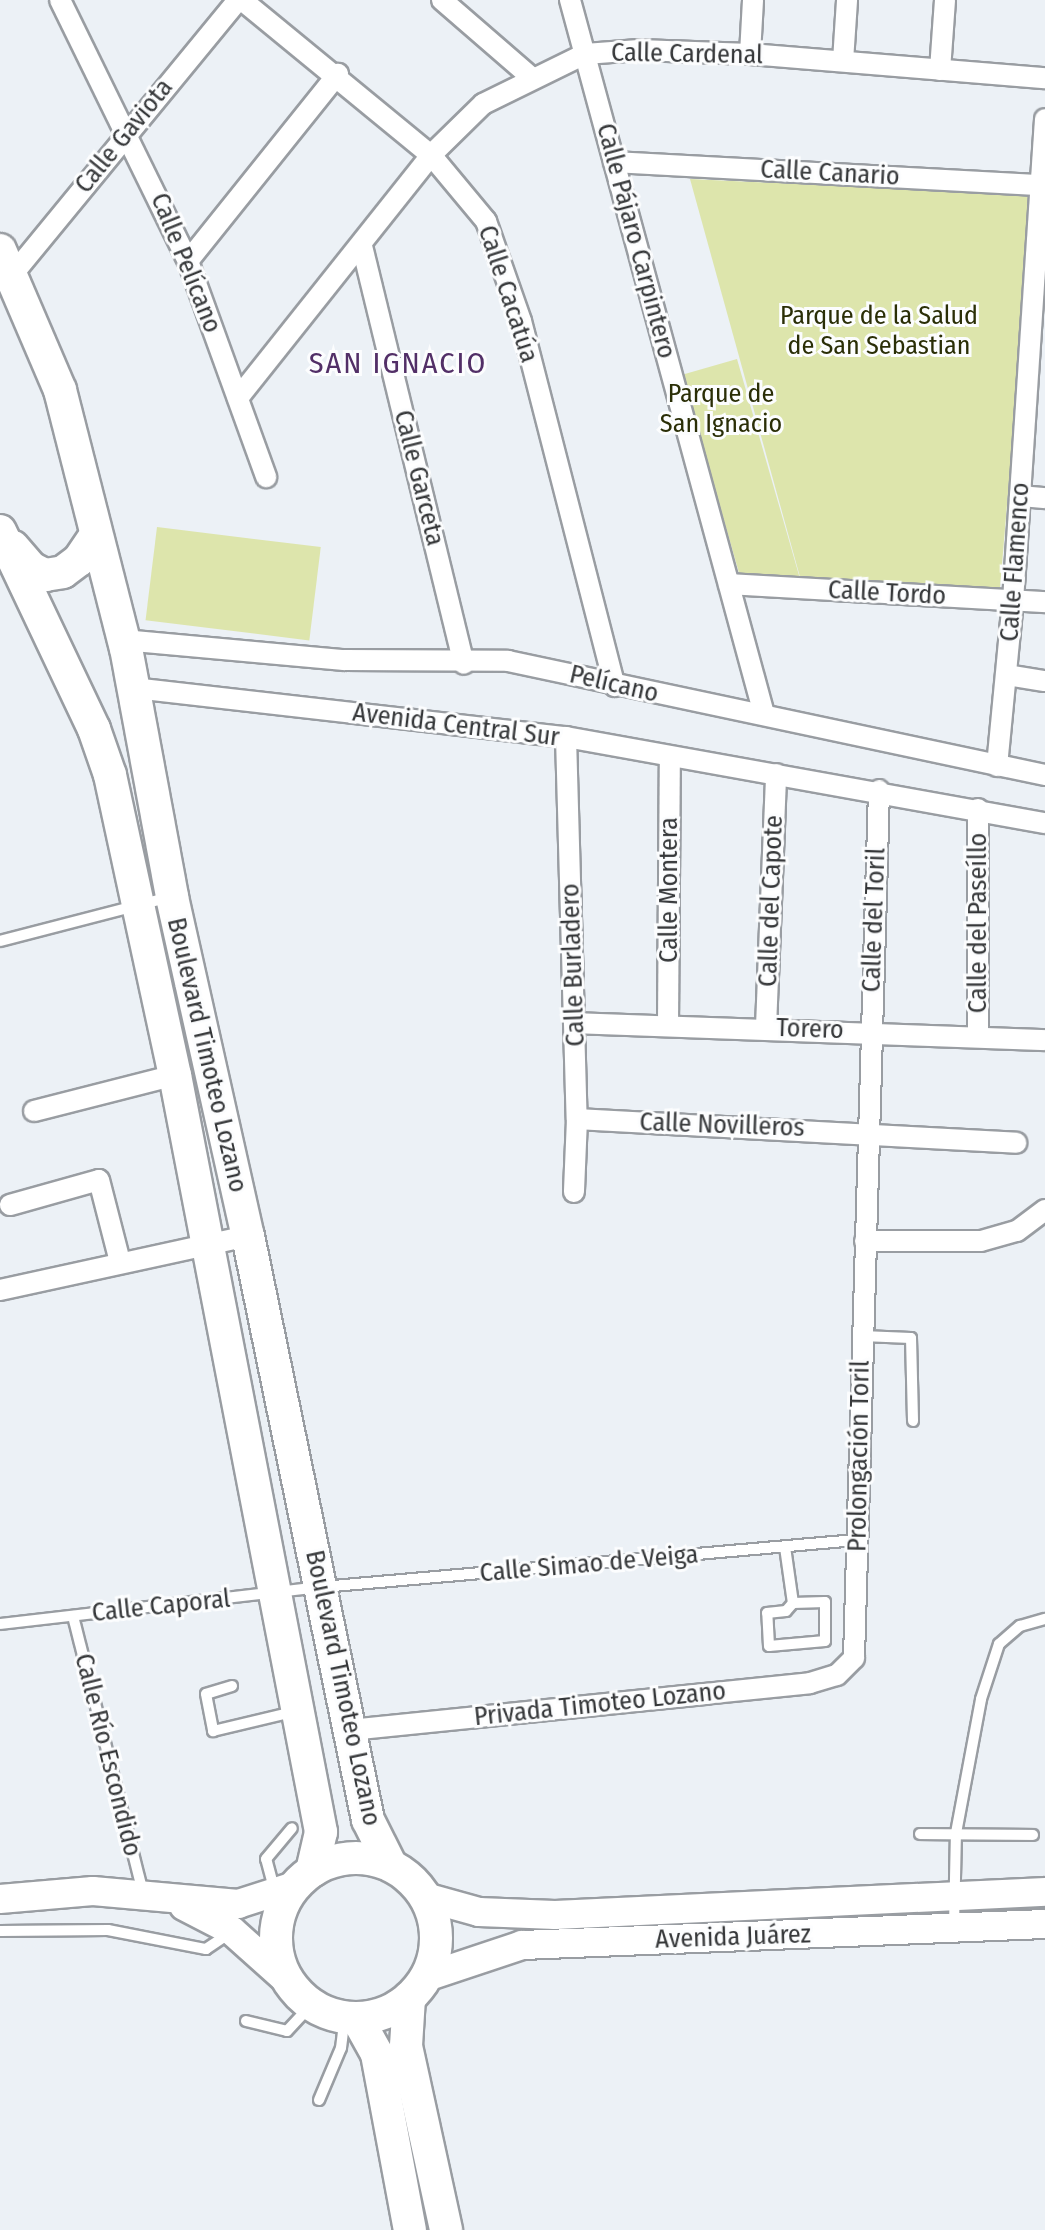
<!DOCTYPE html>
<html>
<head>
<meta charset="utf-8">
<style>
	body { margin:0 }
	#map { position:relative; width:1045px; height:2230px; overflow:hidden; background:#ecf1f6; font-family:"Fira Sans Condensed",sans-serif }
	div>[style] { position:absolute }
	.green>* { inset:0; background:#dde5ac; transform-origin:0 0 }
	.roads { filter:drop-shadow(2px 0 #999da2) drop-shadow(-2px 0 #999da2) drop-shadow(0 2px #999da2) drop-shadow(0 -2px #999da2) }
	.lane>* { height:10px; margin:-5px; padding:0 5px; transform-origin:5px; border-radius:5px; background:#fff }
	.street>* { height:20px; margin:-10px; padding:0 10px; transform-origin:10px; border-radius:10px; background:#fff }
	.secondary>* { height:28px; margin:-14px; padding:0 14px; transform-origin:14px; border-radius:14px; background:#fff }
	.primary>* { height:32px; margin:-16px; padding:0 16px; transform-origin:16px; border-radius:16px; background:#fff }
	.primary>.ring { margin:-16px; padding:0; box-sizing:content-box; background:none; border:32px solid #fff; border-radius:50% }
	span { translate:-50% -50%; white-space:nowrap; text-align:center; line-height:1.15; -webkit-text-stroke:6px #fcfdfe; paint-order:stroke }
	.street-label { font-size:26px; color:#353739 }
	.park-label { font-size:26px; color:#2a2e06 }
	.quarter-label { font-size:30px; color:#522f67; letter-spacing:2px }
</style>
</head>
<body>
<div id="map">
	<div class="green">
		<div style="clip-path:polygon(690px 179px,1033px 195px,1000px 588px,800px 577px)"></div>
		<div style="left:737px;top:359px;width:227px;height:57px;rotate:74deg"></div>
		<div style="left:157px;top:527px;width:165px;height:94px;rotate:7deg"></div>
	</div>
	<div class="roads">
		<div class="lane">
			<div style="left:0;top:941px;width:176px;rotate:-14.5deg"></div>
			<div style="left:862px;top:1336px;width:49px;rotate:2.3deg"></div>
			<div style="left:911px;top:1338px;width:83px;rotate:88.6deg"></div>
			<div style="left:785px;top:1547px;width:57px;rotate:81.9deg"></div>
			<div style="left:825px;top:1602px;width:39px;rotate:90deg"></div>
			<div style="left:825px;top:1641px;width:56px;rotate:174.9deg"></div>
			<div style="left:769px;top:1646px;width:33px;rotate:-93deg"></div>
			<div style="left:767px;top:1613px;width:19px;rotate:-6deg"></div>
			<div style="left:786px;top:1611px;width:11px;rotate:-49deg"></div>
			<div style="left:793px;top:1603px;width:32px;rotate:-2deg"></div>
			<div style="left:73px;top:1616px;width:286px;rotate:75.8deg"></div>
			<div style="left:0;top:1624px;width:324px;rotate:-6.6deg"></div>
			<div style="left:322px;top:1587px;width:536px;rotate:-5.03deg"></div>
			<div style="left:232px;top:1686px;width:27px;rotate:163deg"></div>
			<div style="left:206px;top:1694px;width:38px;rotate:79deg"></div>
			<div style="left:213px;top:1731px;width:82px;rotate:-13.4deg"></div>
			<div style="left:920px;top:1834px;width:113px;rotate:0.5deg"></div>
			<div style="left:275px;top:1892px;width:34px;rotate:-105deg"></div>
			<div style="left:266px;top:1859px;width:40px;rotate:-50deg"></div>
			<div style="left:954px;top:1926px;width:93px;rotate:-88.8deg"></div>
			<div style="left:956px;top:1833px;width:136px;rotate:-79.4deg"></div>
			<div style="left:981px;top:1699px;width:58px;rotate:-71.9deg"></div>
			<div style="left:999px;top:1644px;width:28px;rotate:-41deg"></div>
			<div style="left:1020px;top:1626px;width:26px;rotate:-16deg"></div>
			<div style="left:0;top:1931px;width:108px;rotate:-0.5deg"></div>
			<div style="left:108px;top:1930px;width:100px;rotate:11deg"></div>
			<div style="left:206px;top:1949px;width:29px;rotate:-34deg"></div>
			<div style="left:246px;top:2021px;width:42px;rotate:13.7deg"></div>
			<div style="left:287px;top:2031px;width:37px;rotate:-47deg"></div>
			<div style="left:319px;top:2100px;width:56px;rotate:-67.1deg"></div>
			<div style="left:341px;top:2048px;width:31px;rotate:-83deg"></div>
		</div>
		<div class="street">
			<div style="left:60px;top:0;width:291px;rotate:63.9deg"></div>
			<div style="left:188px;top:261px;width:230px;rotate:70.1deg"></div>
			<div style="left:242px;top:0;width:244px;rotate:39.4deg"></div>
			<div style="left:431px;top:155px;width:86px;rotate:50.2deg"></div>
			<div style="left:486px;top:221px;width:106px;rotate:70.7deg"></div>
			<div style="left:521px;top:321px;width:377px;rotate:75.6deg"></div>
			<div style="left:442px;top:0;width:118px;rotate:40.9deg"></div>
			<div style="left:570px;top:0;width:740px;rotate:74.8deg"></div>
			<div style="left:750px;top:54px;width:54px;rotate:-86.8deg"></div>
			<div style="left:843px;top:61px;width:61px;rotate:-86.2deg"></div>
			<div style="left:940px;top:70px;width:70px;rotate:-85.9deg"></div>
			<div style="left:614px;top:162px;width:432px;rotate:3.1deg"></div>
			<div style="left:362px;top:246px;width:430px;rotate:76.3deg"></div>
			<div style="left:188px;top:261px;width:240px;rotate:-51.3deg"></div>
			<div style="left:13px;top:274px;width:355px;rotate:-50.6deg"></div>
			<div style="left:238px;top:398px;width:310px;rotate:-51.5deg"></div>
			<div style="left:431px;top:155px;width:73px;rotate:-44.4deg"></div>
			<div style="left:483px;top:104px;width:114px;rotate:-26.1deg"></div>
			<div style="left:585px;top:54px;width:54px;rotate:-4.2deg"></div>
			<div style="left:639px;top:50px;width:111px;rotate:2.1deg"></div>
			<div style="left:750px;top:54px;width:296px;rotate:4.7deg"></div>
			<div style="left:1020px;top:496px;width:25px;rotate:5deg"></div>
			<div style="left:729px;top:584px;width:317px;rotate:3.3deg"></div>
			<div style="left:123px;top:640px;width:222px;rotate:5.2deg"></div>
			<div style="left:344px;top:660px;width:164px;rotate:0.3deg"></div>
			<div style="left:508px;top:661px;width:549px;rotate:11.99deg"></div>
			<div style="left:1006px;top:675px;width:39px;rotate:9deg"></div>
			<div style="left:134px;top:688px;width:435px;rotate:6.5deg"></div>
			<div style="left:566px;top:737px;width:487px;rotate:10.2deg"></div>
			<div style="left:566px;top:737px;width:382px;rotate:88.4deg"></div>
			<div style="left:577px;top:1119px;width:73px;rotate:92.4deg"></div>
			<div style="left:997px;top:766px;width:166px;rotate:-84.5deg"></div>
			<div style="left:1013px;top:601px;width:483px;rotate:-86.2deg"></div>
			<div style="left:978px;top:809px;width:228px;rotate:90deg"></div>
			<div style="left:575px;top:1023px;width:470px;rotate:2.1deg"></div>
			<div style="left:668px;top:1024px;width:267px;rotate:-89.6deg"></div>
			<div style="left:766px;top:1027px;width:253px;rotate:-87.7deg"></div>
			<div style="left:34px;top:1111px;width:146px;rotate:-14.3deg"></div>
			<div style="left:577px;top:1119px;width:440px;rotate:3.1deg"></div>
			<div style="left:10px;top:1205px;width:92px;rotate:-15.7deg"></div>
			<div style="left:99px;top:1180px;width:85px;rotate:75.6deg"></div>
			<div style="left:865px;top:1241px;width:116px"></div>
			<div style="left:981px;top:1241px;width:37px;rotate:-16deg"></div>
			<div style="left:1017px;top:1231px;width:35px;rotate:-37deg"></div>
			<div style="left:0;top:1290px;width:254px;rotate:-12.3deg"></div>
			<div style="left:350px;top:1730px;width:462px;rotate:-5.8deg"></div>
			<div style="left:810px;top:1683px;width:28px;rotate:-17deg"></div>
			<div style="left:837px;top:1675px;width:24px;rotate:-45deg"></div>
			<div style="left:854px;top:1658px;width:868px;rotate:-88.35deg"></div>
		</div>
		<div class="secondary">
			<div style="left:425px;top:1897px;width:56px;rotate:15.5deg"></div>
			<div style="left:479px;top:1912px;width:76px;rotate:2.3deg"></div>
			<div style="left:555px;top:1915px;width:491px;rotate:-2.7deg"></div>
			<div style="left:0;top:1899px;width:93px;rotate:-4.9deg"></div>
			<div style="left:93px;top:1891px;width:146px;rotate:5.1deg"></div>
			<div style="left:238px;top:1904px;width:59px;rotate:-17.8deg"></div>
			<div style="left:184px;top:1906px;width:54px;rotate:27.5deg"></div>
			<div style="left:232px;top:1931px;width:75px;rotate:41.8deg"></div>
			<div style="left:426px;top:1977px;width:101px;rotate:-18.4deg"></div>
			<div style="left:522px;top:1945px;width:523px;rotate:-2.3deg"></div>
		</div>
		<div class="primary">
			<div style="left:0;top:250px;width:152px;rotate:66.8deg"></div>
			<div style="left:60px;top:390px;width:266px;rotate:75.7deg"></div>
			<div style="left:126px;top:648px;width:253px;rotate:79.5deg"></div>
			<div style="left:172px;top:897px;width:347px;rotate:77.4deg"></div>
			<div style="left:248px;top:1236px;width:596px;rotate:78.39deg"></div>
			<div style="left:368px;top:1820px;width:51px;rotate:63.4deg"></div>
			<div style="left:0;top:531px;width:219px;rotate:64.6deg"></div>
			<div style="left:94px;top:729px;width:49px;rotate:70.8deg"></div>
			<div style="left:110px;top:775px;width:307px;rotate:77.8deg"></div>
			<div style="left:175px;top:1075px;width:771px;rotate:79.08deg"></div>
			<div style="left:321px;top:1832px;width:40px;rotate:103deg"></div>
			<div style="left:13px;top:547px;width:28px;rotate:49deg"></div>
			<div style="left:31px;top:568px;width:16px;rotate:27deg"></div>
			<div style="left:45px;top:575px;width:18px;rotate:-9deg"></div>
			<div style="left:63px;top:572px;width:20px;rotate:-37deg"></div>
			<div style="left:79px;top:560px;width:30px;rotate:-56deg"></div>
			<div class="ring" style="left:276px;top:1858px;width:128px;height:128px"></div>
			<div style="left:409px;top:1998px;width:48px;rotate:93.6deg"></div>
			<div style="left:406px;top:2046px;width:188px;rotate:77.7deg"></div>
			<div style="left:357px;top:2018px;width:41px;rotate:60.9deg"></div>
			<div style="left:377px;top:2054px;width:179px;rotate:79.4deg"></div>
		</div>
	</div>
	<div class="street-label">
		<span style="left:687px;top:54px;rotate:1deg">Calle Cardenal</span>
		<span style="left:124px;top:136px;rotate:-51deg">Calle Gaviota</span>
		<span style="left:830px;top:173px;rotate:3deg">Calle Canario</span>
		<span style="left:636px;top:241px;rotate:75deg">Calle Pájaro Carpintero</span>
		<span style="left:186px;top:263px;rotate:68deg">Calle Pelícano</span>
		<span style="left:508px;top:294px;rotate:72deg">Calle Cacatúa</span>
		<span style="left:419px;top:478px;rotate:76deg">Calle Garceta</span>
		<span style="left:1015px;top:562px;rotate:-86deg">Calle Flamenco</span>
		<span style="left:887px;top:593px;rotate:3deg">Calle Tordo</span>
		<span style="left:614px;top:684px;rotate:13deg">Pelícano</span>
		<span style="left:456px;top:725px;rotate:7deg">Avenida Central Sur</span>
		<span style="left:669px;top:890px;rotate:-90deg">Calle Montera</span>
		<span style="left:771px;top:901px;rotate:-88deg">Calle del Capote</span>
		<span style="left:874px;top:920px;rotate:-88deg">Calle del Toril</span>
		<span style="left:978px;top:923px;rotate:-90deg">Calle del Paseíllo</span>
		<span style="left:573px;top:965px;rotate:-92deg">Calle Burladero</span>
		<span style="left:810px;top:1029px;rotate:2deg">Torero</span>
		<span style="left:207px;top:1055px;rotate:77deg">Boulevard Timoteo Lozano</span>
		<span style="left:722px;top:1125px;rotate:2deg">Calle Novilleros</span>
		<span style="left:859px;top:1456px;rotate:-89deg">Prolongación Toril</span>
		<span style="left:589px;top:1564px;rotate:-5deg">Calle Simao de Veiga</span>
		<span style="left:161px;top:1606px;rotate:-6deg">Calle Caporal</span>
		<span style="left:343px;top:1688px;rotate:78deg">Boulevard Timoteo Lozano</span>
		<span style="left:600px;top:1704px;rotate:-6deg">Privada Timoteo Lozano</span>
		<span style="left:108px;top:1755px;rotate:76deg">Calle Río Escondido</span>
		<span style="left:733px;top:1937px;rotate:-2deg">Avenida Juárez</span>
	</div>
	<div class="park-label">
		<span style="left:879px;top:331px">Parque de la Salud<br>de San Sebastian</span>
		<span style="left:721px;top:409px">Parque de<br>San Ignacio</span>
	</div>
	<div class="quarter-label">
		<span style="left:398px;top:363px">SAN IGNACIO</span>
	</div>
</div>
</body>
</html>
